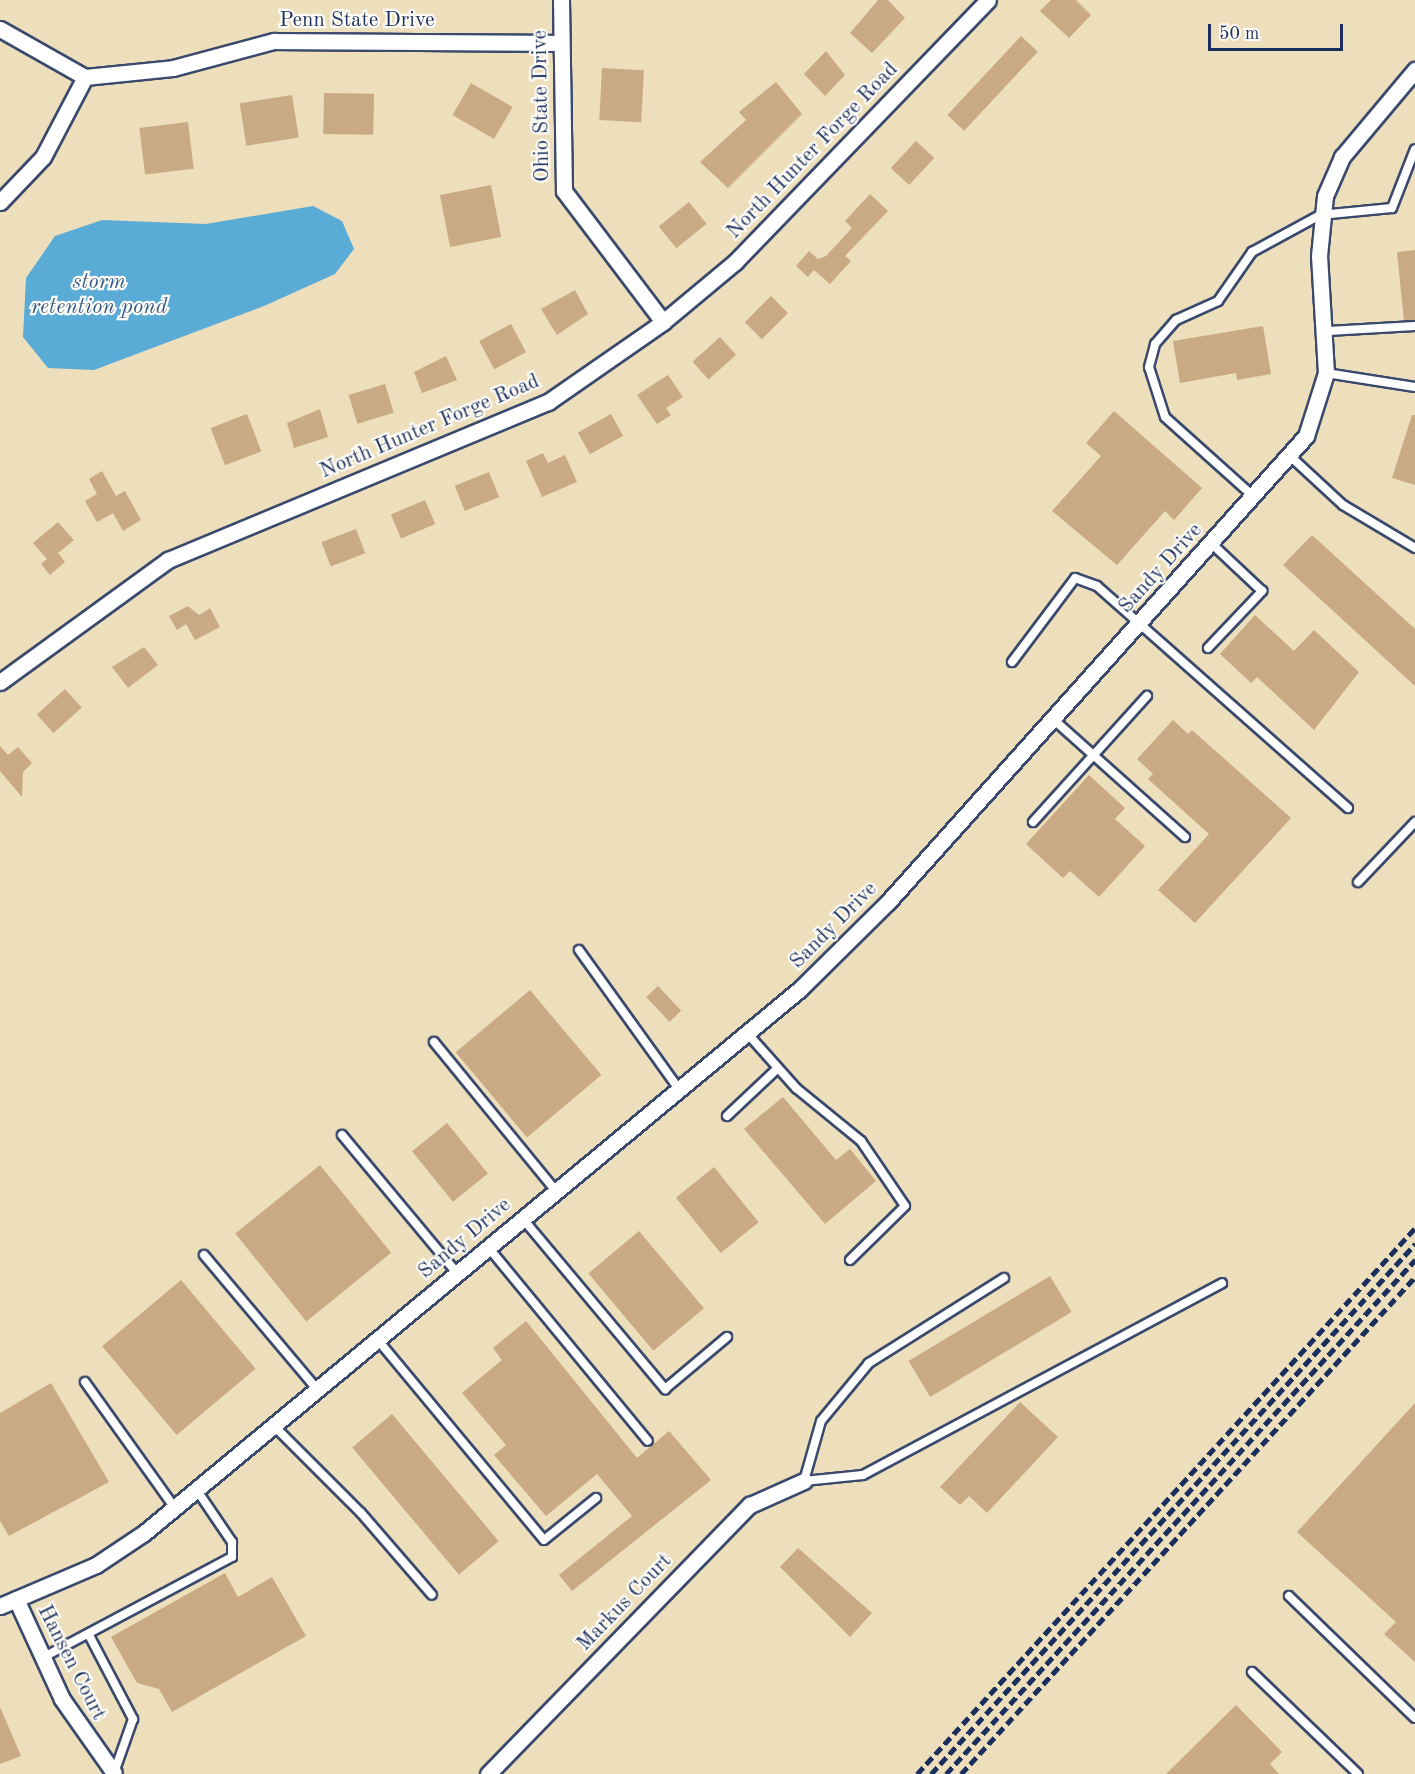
<!DOCTYPE html>
<html>
<head>
<meta charset="utf-8">
<style>
	body { margin:0 }
	#map { position:relative; width:1415px; height:1774px; overflow:hidden; background:#eddebc; font-family:"Old Standard TT",serif }
	div>[style] { position:absolute }
	.water>* { inset:0; background:#5aabd5 }
	.building>* { inset:0; background:#c9aa84; transform-origin:0 0 }
	.roads { filter:drop-shadow(2px 0 #3a496c) drop-shadow(-2px 0 #3a496c) drop-shadow(0 2px #3a496c) drop-shadow(0 -2px #3a496c) }
	.lane>* { height:8px; margin:-4px; padding:0 4px; transform-origin:4px; border-radius:4px; background:#fff }
	.street>* { height:15px; margin:-7.5px; padding:0 7.5px; transform-origin:7.5px; border-radius:7.5px; background:#fff }
	.rail>* { height:4.5px; margin-top:-2.25px; transform-origin:0; background:repeating-linear-gradient(90deg,#1b2f5e 0 9px,transparent 0 13.5px) }
	span { translate:-50% -50%; white-space:nowrap; text-align:center; line-height:1.15; -webkit-text-stroke:4.5px #fdfcf7; paint-order:stroke }
	.street-label { font-size:21px; color:#1b2f5e }
	.water-label { font-size:22px; color:#315a88; font-style:italic }
	.scale { position:absolute; left:1208px; top:24px; width:135px; height:27px; box-sizing:border-box; border:3px solid #1b2f5e; border-top:0; padding-left:8px; font-size:18px; line-height:21px; white-space:nowrap; color:#1b2f5e; -webkit-text-stroke:4px #fdfcf7; paint-order:stroke }
</style>
</head>
<body>
<div id="map">
	<div class="water">
		<div style="clip-path:polygon(313px 206px,342px 221px,354px 249px,335px 274px,264px 306px,94px 370px,48px 368px,23px 337px,26px 278px,55px 236px,102px 220px,206px 224px)"></div>
	</div>
	<div class="building">
		<div style="clip-path:polygon(878px 0,888px 0,905px 18px,872px 53px,850px 33px)"></div>
		<div style="clip-path:polygon(1051px 0,1076px 0,1091px 15px,1069px 38px,1040px 11px)"></div>
		<div style="left:1021px;top:36px;width:23px;height:108px;rotate:43deg"></div>
		<div style="clip-path:polygon(826px 51px,845px 75px,825px 96px,804px 74px)"></div>
		<div style="left:602px;top:68px;width:42px;height:52px;rotate:3deg"></div>
		<div style="clip-path:polygon(776px 82px,802px 114px,728px 188px,700px 162px,746px 120px,739px 112px)"></div>
		<div style="left:471px;top:83px;width:48px;height:37px;rotate:30deg"></div>
		<div style="left:324px;top:93px;width:50px;height:41px;rotate:1deg"></div>
		<div style="left:292px;top:95px;width:43px;height:53px;rotate:81deg"></div>
		<div style="left:188px;top:122px;width:47px;height:49px;rotate:83deg"></div>
		<div style="left:916px;top:141px;width:25px;height:37px;rotate:43deg"></div>
		<div style="left:491px;top:185px;width:53px;height:52px;rotate:79deg"></div>
		<div style="clip-path:polygon(870px 194px,888px 211px,845px 256px,851px 261px,830px 284px,814px 270px,808px 277px,796px 266px,809px 251px,818px 259px,826px 256px,852px 228px,845px 221px)"></div>
		<div style="left:689px;top:202px;width:28px;height:39px;rotate:51deg"></div>
		<div style="clip-path:polygon(1415px 250px,1415px 320px,1404px 321px,1397px 252px)"></div>
		<div style="clip-path:polygon(575px 290px,588px 314px,557px 335px,541px 309px)"></div>
		<div style="left:771px;top:296px;width:24px;height:37px;rotate:45deg"></div>
		<div style="left:511px;top:324px;width:32px;height:36px;rotate:62deg"></div>
		<div style="clip-path:polygon(1263px 326px,1271px 374px,1237px 380px,1236px 373px,1180px 383px,1173px 341px)"></div>
		<div style="left:720px;top:337px;width:24px;height:37px;rotate:48deg"></div>
		<div style="clip-path:polygon(446px 356px,457px 380px,422px 393px,414px 372px)"></div>
		<div style="clip-path:polygon(668px 375px,683px 397px,666px 408px,671px 415px,657px 424px,637px 395px)"></div>
		<div style="left:385px;top:384px;width:30px;height:38px;rotate:73deg"></div>
		<div style="clip-path:polygon(320px 409px,328px 437px,294px 448px,287px 423px)"></div>
		<div style="clip-path:polygon(1114px 411px,1202px 488px,1174px 520px,1165px 511px,1117px 565px,1052px 511px,1101px 456px,1086px 443px)"></div>
		<div style="left:247px;top:414px;width:40px;height:39px;rotate:69deg"></div>
		<div style="left:611px;top:414px;width:25px;height:38px;rotate:61deg"></div>
		<div style="clip-path:polygon(1412px 415px,1415px 415px,1415px 485px,1392px 478px)"></div>
		<div style="clip-path:polygon(543px 453px,548px 463px,565px 455px,577px 482px,542px 497px,526px 461px)"></div>
		<div style="clip-path:polygon(102px 471px,116px 496px,125px 491px,141px 520px,123px 531px,113px 513px,97px 522px,85px 501px,97px 494px,89px 479px)"></div>
		<div style="left:489px;top:472px;width:27px;height:37px;rotate:68deg"></div>
		<div style="left:425px;top:500px;width:26px;height:37px;rotate:67deg"></div>
		<div style="clip-path:polygon(58px 522px,74px 540px,58px 553px,65px 562px,50px 575px,41px 564px,47px 559px,33px 543px)"></div>
		<div style="left:356px;top:529px;width:26px;height:37px;rotate:69deg"></div>
		<div style="clip-path:polygon(1312px 535px,1415px 629px,1415px 686px,1283px 565px)"></div>
		<div style="clip-path:polygon(188px 606px,199px 615px,210px 608px,220px 627px,195px 640px,186px 624px,177px 630px,169px 616px)"></div>
		<div style="clip-path:polygon(1255px 615px,1294px 651px,1314px 630px,1359px 672px,1314px 730px,1257px 677px,1251px 683px,1220px 654px)"></div>
		<div style="clip-path:polygon(144px 647px,158px 665px,128px 688px,112px 667px)"></div>
		<div style="left:65px;top:689px;width:25px;height:38px;rotate:48deg"></div>
		<div style="clip-path:polygon(1173px 720px,1188px 734px,1192px 730px,1291px 818px,1195px 923px,1158px 890px,1209px 834px,1148px 779px,1153px 774px,1137px 759px)"></div>
		<div style="clip-path:polygon(0 746px,8px 755px,18px 747px,32px 763px,23px 772px,22px 797px,0 771px)"></div>
		<div style="clip-path:polygon(1089px 775px,1125px 808px,1115px 819px,1145px 846px,1099px 897px,1070px 871px,1063px 878px,1026px 844px)"></div>
		<div style="left:658px;top:986px;width:34px;height:16px;rotate:47deg"></div>
		<div style="left:530px;top:990px;width:111px;height:97px;rotate:50deg"></div>
		<div style="clip-path:polygon(783px 1097px,836px 1160px,850px 1149px,876px 1181px,825px 1224px,744px 1129px)"></div>
		<div style="left:447px;top:1123px;width:65px;height:45px;rotate:51deg"></div>
		<div style="left:320px;top:1165px;width:113px;height:109px;rotate:51deg"></div>
		<div style="left:714px;top:1167px;width:71px;height:49px;rotate:51deg"></div>
		<div style="left:639px;top:1231px;width:101px;height:66px;rotate:50deg"></div>
		<div style="left:1050px;top:1276px;width:42px;height:165px;rotate:59deg"></div>
		<div style="left:181px;top:1280px;width:116px;height:103px;rotate:50deg"></div>
		<div style="clip-path:polygon(526px 1321px,637px 1458px,669px 1431px,711px 1480px,572px 1591px,559px 1575px,632px 1516px,597px 1474px,546px 1516px,494px 1455px,506px 1445px,462px 1393px,502px 1360px,493px 1348px)"></div>
		<div style="clip-path:polygon(51px 1383px,109px 1482px,9px 1536px,0 1521px,0 1413px)"></div>
		<div style="clip-path:polygon(1020px 1402px,1058px 1437px,987px 1513px,969px 1496px,960px 1505px,940px 1487px)"></div>
		<div style="clip-path:polygon(1415px 1403px,1415px 1662px,1384px 1634px,1396px 1622px,1297px 1532px)"></div>
		<div style="left:392px;top:1414px;width:166px;height:52px;rotate:50deg"></div>
		<div style="clip-path:polygon(798px 1548px,872px 1613px,850px 1637px,780px 1567px)"></div>
		<div style="clip-path:polygon(225px 1573px,238px 1597px,272px 1577px,306px 1636px,172px 1712px,159px 1689px,137px 1683px,111px 1637px)"></div>
		<div style="clip-path:polygon(1236px 1705px,1282px 1752px,1270px 1764px,1279px 1774px,1166px 1774px)"></div>
		<div style="clip-path:polygon(0 1707px,21px 1756px,0 1764px)"></div>
	</div>
	<div class="roads">
		<div class="lane">
			<div style="left:1328px;top:331px;width:87px;rotate:-3.3deg"></div>
			<div style="left:1326px;top:373px;width:90px;rotate:8.9deg"></div>
			<div style="left:1290px;top:456px;width:72px;rotate:42.8deg"></div>
			<div style="left:1343px;top:505px;width:84px;rotate:30.8deg"></div>
			<div style="left:1253px;top:496px;width:118px;rotate:-138.1deg"></div>
			<div style="left:1165px;top:417px;width:52px;rotate:-107.7deg"></div>
			<div style="left:1149px;top:367px;width:24px;rotate:-75deg"></div>
			<div style="left:1155px;top:344px;width:32px;rotate:-49deg"></div>
			<div style="left:1176px;top:320px;width:46px;rotate:-24.3deg"></div>
			<div style="left:1218px;top:301px;width:60px;rotate:-55.2deg"></div>
			<div style="left:1252px;top:252px;width:77px;rotate:-28.6deg"></div>
			<div style="left:1320px;top:215px;width:72px;rotate:-5.6deg"></div>
			<div style="left:1392px;top:208px;width:63px;rotate:-68.7deg"></div>
			<div style="left:1208px;top:648px;width:79px;rotate:-46.5deg"></div>
			<div style="left:1262px;top:591px;width:69px;rotate:-136.8deg"></div>
			<div style="left:1012px;top:662px;width:105px;rotate:-53.1deg"></div>
			<div style="left:1075px;top:578px;width:23px;rotate:20deg"></div>
			<div style="left:1097px;top:586px;width:335px;rotate:41.5deg"></div>
			<div style="left:1053px;top:719px;width:177px;rotate:41.8deg"></div>
			<div style="left:1033px;top:822px;width:170px;rotate:-47.9deg"></div>
			<div style="left:1358px;top:882px;width:83px;rotate:-46.5deg"></div>
			<div style="left:579px;top:950px;width:171px;rotate:54.3deg"></div>
			<div style="left:747px;top:1033px;width:74px;rotate:48.3deg"></div>
			<div style="left:796px;top:1088px;width:84px;rotate:39.2deg"></div>
			<div style="left:861px;top:1141px;width:78px;rotate:55.9deg"></div>
			<div style="left:905px;top:1206px;width:77px;rotate:135.5deg"></div>
			<div style="left:434px;top:1042px;width:193px;rotate:50.7deg"></div>
			<div style="left:727px;top:1116px;width:70px;rotate:-43.3deg"></div>
			<div style="left:342px;top:1135px;width:180px;rotate:50.2deg"></div>
			<div style="left:523px;top:1219px;width:222px;rotate:50.1deg"></div>
			<div style="left:665px;top:1389px;width:81px;rotate:-40deg"></div>
			<div style="left:488px;top:1247px;width:251px;rotate:50.5deg"></div>
			<div style="left:204px;top:1255px;width:175px;rotate:49.9deg"></div>
			<div style="left:1004px;top:1278px;width:160px;rotate:147.8deg"></div>
			<div style="left:869px;top:1363px;width:75px;rotate:129.6deg"></div>
			<div style="left:821px;top:1421px;width:62px;rotate:105.8deg"></div>
			<div style="left:804px;top:1481px;width:59px;rotate:-5.8deg"></div>
			<div style="left:863px;top:1475px;width:407px;rotate:-28.1deg"></div>
			<div style="left:377px;top:1339px;width:261px;rotate:50.3deg"></div>
			<div style="left:544px;top:1540px;width:67px;rotate:-38.9deg"></div>
			<div style="left:85px;top:1382px;width:153px;rotate:54.5deg"></div>
			<div style="left:273px;top:1425px;width:124px;rotate:45deg"></div>
			<div style="left:361px;top:1513px;width:108px;rotate:49.1deg"></div>
			<div style="left:1289px;top:1596px;width:175px;rotate:44.1deg"></div>
			<div style="left:90px;top:1637px;width:93px;rotate:62.3deg"></div>
			<div style="left:133px;top:1719px;width:57px;rotate:109.4deg"></div>
			<div style="left:42px;top:1658px;width:215px;rotate:-28deg"></div>
			<div style="left:232px;top:1557px;width:15px;rotate:-90deg"></div>
			<div style="left:232px;top:1542px;width:64px;rotate:-124.2deg"></div>
			<div style="left:1252px;top:1672px;width:147px;rotate:43.9deg"></div>
		</div>
		<div class="street">
			<div style="left:561px;top:0;width:191px;rotate:89.1deg"></div>
			<div style="left:564px;top:191px;width:164px;rotate:52.9deg"></div>
			<div style="left:0;top:29px;width:98px;rotate:29.5deg"></div>
			<div style="left:85px;top:77px;width:88px;rotate:-5.8deg"></div>
			<div style="left:173px;top:68px;width:105px;rotate:-15deg"></div>
			<div style="left:274px;top:41px;width:287px;rotate:0.4deg"></div>
			<div style="left:0;top:202px;width:62px;rotate:-46.3deg"></div>
			<div style="left:43px;top:157px;width:90px;rotate:-62.3deg"></div>
			<div style="left:0;top:682px;width:208px;rotate:-36deg"></div>
			<div style="left:168px;top:560px;width:412px;rotate:-22.6deg"></div>
			<div style="left:548px;top:402px;width:140px;rotate:-34.8deg"></div>
			<div style="left:663px;top:322px;width:94px;rotate:-39.8deg"></div>
			<div style="left:735px;top:262px;width:364px;rotate:-46deg"></div>
			<div style="left:16px;top:1599px;width:110px;rotate:65.3deg"></div>
			<div style="left:62px;top:1699px;width:90px;rotate:54.9deg"></div>
			<div style="left:0;top:1606px;width:104px;rotate:-23.1deg"></div>
			<div style="left:96px;top:1565px;width:58px;rotate:-33.7deg"></div>
			<div style="left:144px;top:1533px;width:852px;rotate:-39.67deg"></div>
			<div style="left:800px;top:989px;width:124px;rotate:-44.7deg"></div>
			<div style="left:888px;top:902px;width:626px;rotate:-48.11deg"></div>
			<div style="left:1306px;top:436px;width:66px;rotate:-72.4deg"></div>
			<div style="left:1326px;top:373px;width:117px;rotate:-93.4deg"></div>
			<div style="left:1319px;top:256px;width:60px;rotate:-84.3deg"></div>
			<div style="left:1325px;top:196px;width:43px;rotate:-66.4deg"></div>
			<div style="left:1342px;top:157px;width:114px;rotate:-50deg"></div>
			<div style="left:488px;top:1774px;width:376px;rotate:-45.8deg"></div>
			<div style="left:750px;top:1505px;width:59px;rotate:-24deg"></div>
		</div>
	</div>
	<div class="rail">
		<div style="left:917px;top:1774px;width:739px;rotate:-47.63deg"></div>
		<div style="left:931px;top:1774px;width:718px;rotate:-47.6deg"></div>
		<div style="left:946px;top:1774px;width:696px;rotate:-47.62deg"></div>
		<div style="left:961px;top:1774px;width:673px;rotate:-47.59deg"></div>
	</div>
	<div class="street-label">
		<span style="left:357px;top:21px">Penn State Drive</span>
		<span style="left:542px;top:106px;rotate:-91deg">Ohio State Drive</span>
		<span style="left:813px;top:151px;rotate:-46deg">North Hunter Forge Road</span>
		<span style="left:430px;top:427px;rotate:-23deg">North Hunter Forge Road</span>
		<span style="left:1161px;top:569px;rotate:-48deg">Sandy Drive</span>
		<span style="left:834px;top:926px;rotate:-45deg">Sandy Drive</span>
		<span style="left:465px;top:1239px;rotate:-40deg">Sandy Drive</span>
		<span style="left:625px;top:1603px;rotate:-46deg">Markus Court</span>
		<span style="left:71px;top:1663px;rotate:63deg">Hansen Court</span>
	</div>
	<div class="water-label">
		<span style="left:99px;top:295px">storm<br>retention pond</span>
	</div>
	<div class="scale">50 m</div>
</div>
</body>
</html>
